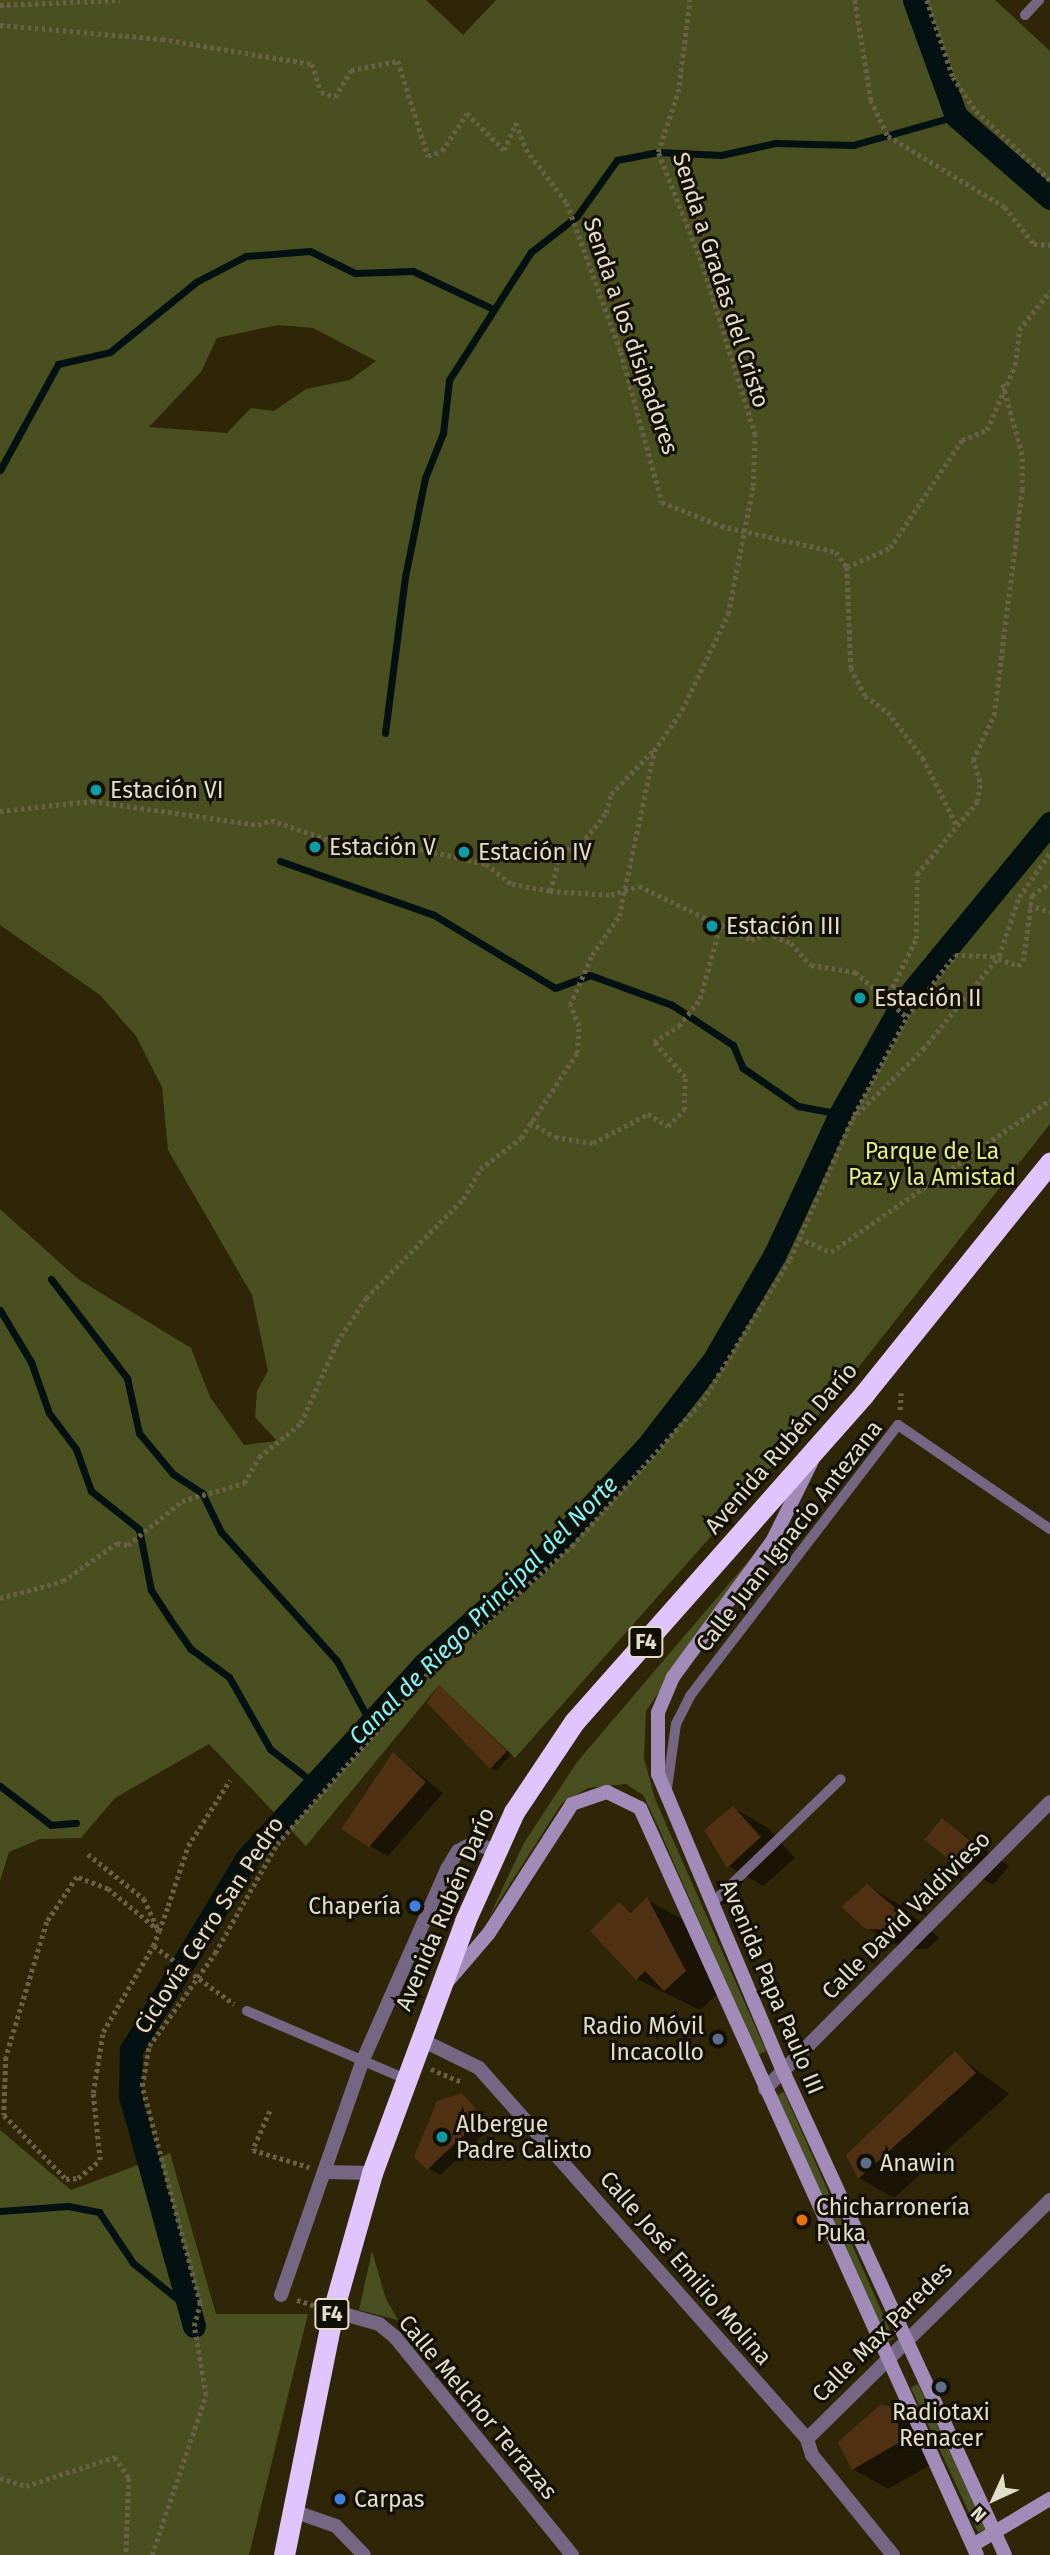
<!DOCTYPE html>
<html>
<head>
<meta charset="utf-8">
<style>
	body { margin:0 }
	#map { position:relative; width:1050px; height:2555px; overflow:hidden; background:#2f2607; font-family:"Fira Sans",sans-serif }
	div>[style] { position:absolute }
	.green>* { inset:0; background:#494f1e; transform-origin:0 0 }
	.shadow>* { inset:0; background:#0007 }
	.stream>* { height:7px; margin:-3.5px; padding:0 3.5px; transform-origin:3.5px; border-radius:3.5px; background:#041112 }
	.canal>* { height:23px; margin:-11.5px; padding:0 11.5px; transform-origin:11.5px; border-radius:11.5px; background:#041112 }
	.building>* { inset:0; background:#503113; transform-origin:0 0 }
	.path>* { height:4.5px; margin-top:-2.25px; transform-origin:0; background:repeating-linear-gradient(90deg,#696147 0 3.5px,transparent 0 7px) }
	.lane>* { height:10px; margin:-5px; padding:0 5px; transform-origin:5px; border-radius:5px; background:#756784 }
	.street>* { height:14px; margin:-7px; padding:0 7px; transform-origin:7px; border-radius:7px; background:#756784 }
	.secondary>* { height:14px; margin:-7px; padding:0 7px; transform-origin:7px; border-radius:7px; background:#a28bb9 }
	.highway>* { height:21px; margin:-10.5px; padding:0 10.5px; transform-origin:10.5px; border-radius:10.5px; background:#e0c4fe }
	.dots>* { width:19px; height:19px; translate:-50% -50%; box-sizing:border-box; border:4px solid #130f04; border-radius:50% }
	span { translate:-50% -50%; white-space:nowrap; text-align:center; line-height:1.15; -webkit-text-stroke:6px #130f04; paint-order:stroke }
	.shield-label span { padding:2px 5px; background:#130f04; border:2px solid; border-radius:5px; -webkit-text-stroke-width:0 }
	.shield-label { font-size:21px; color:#e3ddcc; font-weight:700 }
	.street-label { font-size:23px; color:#e3ddcc }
	.poi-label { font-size:23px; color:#e3ddcc }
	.left { translate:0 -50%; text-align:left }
	.right { translate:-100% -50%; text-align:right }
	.park-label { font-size:23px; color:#e0ee82 }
	.water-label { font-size:24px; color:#7ff4fb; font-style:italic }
	.north { position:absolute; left:959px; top:2464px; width:70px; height:70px; -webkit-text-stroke:5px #130f04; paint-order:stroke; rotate:225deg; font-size:19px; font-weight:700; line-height:28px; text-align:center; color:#e3ddcc }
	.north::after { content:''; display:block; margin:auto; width:24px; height:32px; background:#e3ddcc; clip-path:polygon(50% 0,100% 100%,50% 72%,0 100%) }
</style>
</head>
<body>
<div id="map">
	<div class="green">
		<div style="clip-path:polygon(evenodd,0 0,426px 0,463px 35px,496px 0,995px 0,1050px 51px,1050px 1124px,843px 1387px,515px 1758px,439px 1685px,306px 1846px,209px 1744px,115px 1798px,81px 1838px,40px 1839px,9px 1852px,0 1881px,0 1209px,78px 1279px,191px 1348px,210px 1397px,244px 1445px,277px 1441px,255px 1417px,257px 1391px,268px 1371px,252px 1295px,168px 1150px,162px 1087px,136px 1036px,100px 995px,0 925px,0 0,278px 325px,313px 328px,376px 361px,350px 380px,306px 389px,274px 411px,251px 408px,227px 433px,149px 427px,201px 372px,217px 338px,278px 325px)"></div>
		<div style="clip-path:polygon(750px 1559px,646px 1711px,644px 1758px,655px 1799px,766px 2051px,758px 2055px,656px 1822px,643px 1795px,626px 1784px,588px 1788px,562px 1803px,489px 1917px,524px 1843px,577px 1762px)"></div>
		<div style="left:784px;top:2092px;width:270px;height:8px;rotate:66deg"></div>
		<div style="clip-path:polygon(0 2130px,71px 2190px,170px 2153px,216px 2314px,308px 2314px,249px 2555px,0 2555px)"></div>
		<div style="clip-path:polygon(372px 2251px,386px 2299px,398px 2320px,359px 2310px)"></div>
		<div style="left:918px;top:2384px;width:160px;height:8px;rotate:65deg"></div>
	</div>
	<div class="shadow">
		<div style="clip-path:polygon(439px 1687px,511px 1754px,496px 1771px,491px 1768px)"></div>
		<div style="clip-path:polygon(394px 1754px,443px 1793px,388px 1856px,370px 1846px)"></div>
		<div style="clip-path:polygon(733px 1808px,768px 1828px,795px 1858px,763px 1886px,728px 1866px)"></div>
		<div style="clip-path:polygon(942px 1820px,1009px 1866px,993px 1885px,959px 1865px)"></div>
		<div style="clip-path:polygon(867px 1886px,902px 1906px,939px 1938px,927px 1949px,903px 1949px,867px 1928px)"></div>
		<div style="clip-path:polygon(647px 1900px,682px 1919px,720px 1992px,700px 2010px,637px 1979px,619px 1904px,634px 1913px)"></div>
		<div style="clip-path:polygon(955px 2054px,1009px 2094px,894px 2198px,859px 2178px,848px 2155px)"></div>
		<div style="clip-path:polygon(461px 2095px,494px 2125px,440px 2175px,428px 2168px)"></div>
		<div style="clip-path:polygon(889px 2409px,925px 2430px,939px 2460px,888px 2489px,853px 2469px)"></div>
	</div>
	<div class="stream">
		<div style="left:0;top:470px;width:121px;rotate:-61.3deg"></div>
		<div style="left:58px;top:364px;width:53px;rotate:-13deg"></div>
		<div style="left:110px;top:352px;width:111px;rotate:-39.1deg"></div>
		<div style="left:196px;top:282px;width:56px;rotate:-27.5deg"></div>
		<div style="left:246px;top:256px;width:64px;rotate:-4.5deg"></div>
		<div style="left:310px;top:251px;width:50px;rotate:26.1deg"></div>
		<div style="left:355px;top:273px;width:58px;rotate:-2deg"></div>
		<div style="left:413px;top:271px;width:89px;rotate:25.4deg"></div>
		<div style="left:385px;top:733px;width:157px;rotate:-82.7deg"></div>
		<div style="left:405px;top:577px;width:101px;rotate:-78.6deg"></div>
		<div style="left:425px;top:478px;width:48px;rotate:-68.2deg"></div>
		<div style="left:443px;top:433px;width:53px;rotate:-83.5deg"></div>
		<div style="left:449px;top:380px;width:152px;rotate:-57.4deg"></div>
		<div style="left:531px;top:252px;width:58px;rotate:-38deg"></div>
		<div style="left:577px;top:216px;width:69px;rotate:-54.5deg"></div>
		<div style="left:617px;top:160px;width:42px;rotate:-11deg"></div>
		<div style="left:658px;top:152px;width:63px;rotate:2.7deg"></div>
		<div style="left:721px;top:155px;width:55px;rotate:-12.5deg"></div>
		<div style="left:775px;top:143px;width:78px;rotate:1.5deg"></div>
		<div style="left:853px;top:145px;width:107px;rotate:-15.7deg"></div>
		<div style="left:280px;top:861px;width:163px;rotate:19.3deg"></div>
		<div style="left:434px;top:915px;width:141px;rotate:31.1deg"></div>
		<div style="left:555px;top:988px;width:37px;rotate:-20deg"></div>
		<div style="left:590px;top:975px;width:87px;rotate:20.1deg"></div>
		<div style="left:672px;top:1005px;width:73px;rotate:33.3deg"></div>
		<div style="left:733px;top:1045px;width:25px;rotate:67deg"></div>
		<div style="left:743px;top:1068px;width:67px;rotate:34.6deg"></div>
		<div style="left:798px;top:1106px;width:43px;rotate:10.8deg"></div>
		<div style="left:51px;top:1279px;width:125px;rotate:52.5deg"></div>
		<div style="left:127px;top:1378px;width:56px;rotate:77.7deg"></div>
		<div style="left:139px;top:1433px;width:53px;rotate:50.3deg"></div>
		<div style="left:173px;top:1474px;width:35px;rotate:33deg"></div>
		<div style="left:202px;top:1493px;width:43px;rotate:64deg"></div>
		<div style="left:221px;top:1532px;width:173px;rotate:48deg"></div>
		<div style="left:337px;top:1661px;width:69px;rotate:61.6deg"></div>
		<div style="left:0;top:1310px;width:61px;rotate:59.2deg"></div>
		<div style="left:31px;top:1362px;width:54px;rotate:70.6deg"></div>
		<div style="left:49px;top:1413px;width:45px;rotate:53.1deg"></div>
		<div style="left:76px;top:1449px;width:45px;rotate:70.3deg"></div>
		<div style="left:91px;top:1491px;width:61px;rotate:38.4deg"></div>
		<div style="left:139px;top:1529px;width:62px;rotate:78.9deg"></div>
		<div style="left:151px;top:1590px;width:33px;rotate:57deg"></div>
		<div style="left:169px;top:1618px;width:38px;rotate:55deg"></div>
		<div style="left:191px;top:1649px;width:47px;rotate:36.4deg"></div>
		<div style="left:229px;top:1677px;width:83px;rotate:60.3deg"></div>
		<div style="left:270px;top:1749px;width:56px;rotate:37.7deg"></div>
		<div style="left:0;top:1786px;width:64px;rotate:37.4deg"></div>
		<div style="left:51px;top:1825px;width:25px;rotate:-5deg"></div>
		<div style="left:0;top:2211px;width:68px;rotate:-4.2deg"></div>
		<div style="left:68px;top:2206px;width:32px;rotate:11deg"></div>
		<div style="left:99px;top:2212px;width:61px;rotate:56.3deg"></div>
		<div style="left:133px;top:2263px;width:75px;rotate:39deg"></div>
	</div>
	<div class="canal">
		<div style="left:914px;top:0;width:123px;rotate:70.1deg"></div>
		<div style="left:956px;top:116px;width:125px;rotate:41.1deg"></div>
		<div style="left:194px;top:2326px;width:239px;rotate:-105.5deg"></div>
		<div style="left:130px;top:2096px;width:46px;rotate:-88.8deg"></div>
		<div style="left:131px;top:2050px;width:223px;rotate:-58.9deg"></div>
		<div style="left:246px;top:1859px;width:265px;rotate:-47.6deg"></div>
		<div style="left:425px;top:1663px;width:151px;rotate:-41.5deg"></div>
		<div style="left:538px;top:1563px;width:161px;rotate:-47deg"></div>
		<div style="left:648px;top:1445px;width:106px;rotate:-52.3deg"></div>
		<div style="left:713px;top:1361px;width:124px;rotate:-59.9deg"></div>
		<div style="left:775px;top:1254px;width:154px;rotate:-65.1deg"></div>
		<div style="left:840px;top:1114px;width:129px;rotate:-60.6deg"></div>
		<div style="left:903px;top:1002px;width:232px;rotate:-50.6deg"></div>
	</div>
	<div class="building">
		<div style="clip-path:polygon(439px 1685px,507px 1751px,490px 1769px,427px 1703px)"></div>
		<div style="clip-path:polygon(393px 1752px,426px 1782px,369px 1847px,341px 1829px)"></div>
		<div style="clip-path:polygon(733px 1806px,761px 1837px,727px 1868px,704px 1830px)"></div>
		<div style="left:942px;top:1818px;width:43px;height:28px;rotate:39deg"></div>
		<div style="clip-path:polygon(867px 1884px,906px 1917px,892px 1930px,866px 1929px,841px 1907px)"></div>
		<div style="clip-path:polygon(647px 1897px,686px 1971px,664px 1991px,645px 1971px,636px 1980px,590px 1931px,619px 1902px,631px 1913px)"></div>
		<div style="clip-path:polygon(955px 2051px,976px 2073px,858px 2179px,846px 2155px)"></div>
		<div style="clip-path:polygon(462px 2093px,483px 2117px,427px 2170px,414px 2157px,437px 2101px)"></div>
		<div style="clip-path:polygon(881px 2404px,890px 2407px,905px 2439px,852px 2470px,838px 2442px)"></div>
	</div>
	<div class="path">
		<div style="left:855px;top:0;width:101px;rotate:80.9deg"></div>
		<div style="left:871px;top:100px;width:40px;rotate:65deg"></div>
		<div style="left:888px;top:136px;width:137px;rotate:31.3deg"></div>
		<div style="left:1005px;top:207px;width:47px;rotate:51.9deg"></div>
		<div style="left:1034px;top:244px;width:16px;rotate:4deg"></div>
		<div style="left:927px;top:0;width:81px;rotate:71.3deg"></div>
		<div style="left:953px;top:77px;width:41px;rotate:55.9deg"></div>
		<div style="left:976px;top:111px;width:101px;rotate:43deg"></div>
		<div style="left:0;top:5px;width:120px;rotate:-2.4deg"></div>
		<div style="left:0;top:25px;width:163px;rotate:4.9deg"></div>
		<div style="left:162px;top:39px;width:152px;rotate:9.5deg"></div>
		<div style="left:312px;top:64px;width:29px;rotate:72deg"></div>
		<div style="left:321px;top:92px;width:15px;rotate:20deg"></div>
		<div style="left:335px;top:97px;width:31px;rotate:-59deg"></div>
		<div style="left:351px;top:70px;width:48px;rotate:-10.8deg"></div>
		<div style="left:398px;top:61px;width:100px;rotate:72.5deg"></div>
		<div style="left:428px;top:156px;width:15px;rotate:-20deg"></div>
		<div style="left:442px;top:151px;width:45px;rotate:-56.7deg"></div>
		<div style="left:467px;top:113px;width:52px;rotate:45deg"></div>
		<div style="left:504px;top:150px;width:30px;rotate:-66deg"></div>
		<div style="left:516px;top:123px;width:28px;rotate:69deg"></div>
		<div style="left:526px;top:149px;width:68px;rotate:52.8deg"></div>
		<div style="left:567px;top:203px;width:158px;rotate:70.1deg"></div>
		<div style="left:621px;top:352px;width:156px;rotate:74.7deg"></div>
		<div style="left:662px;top:502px;width:64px;rotate:22.1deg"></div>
		<div style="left:721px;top:526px;width:118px;rotate:12.7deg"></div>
		<div style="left:836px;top:552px;width:19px;rotate:54deg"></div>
		<div style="left:847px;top:567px;width:101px;rotate:87.7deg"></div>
		<div style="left:851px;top:668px;width:31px;rotate:63deg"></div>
		<div style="left:865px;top:696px;width:28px;rotate:35deg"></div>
		<div style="left:888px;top:712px;width:58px;rotate:52.7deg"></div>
		<div style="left:923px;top:758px;width:76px;rotate:63.4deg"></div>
		<div style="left:847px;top:567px;width:47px;rotate:-23.8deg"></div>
		<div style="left:890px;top:548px;width:130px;rotate:-56.3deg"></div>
		<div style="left:962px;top:440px;width:27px;rotate:-22deg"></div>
		<div style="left:987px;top:430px;width:71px;rotate:-66.7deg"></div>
		<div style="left:1015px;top:365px;width:35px;rotate:-83deg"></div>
		<div style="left:1019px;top:330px;width:50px;rotate:-51.5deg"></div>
		<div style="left:0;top:811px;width:93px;rotate:-6.2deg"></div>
		<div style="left:92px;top:801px;width:168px;rotate:8.2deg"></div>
		<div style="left:258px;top:825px;width:14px;rotate:-21deg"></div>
		<div style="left:271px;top:820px;width:101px;rotate:19.2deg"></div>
		<div style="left:366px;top:853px;width:54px;rotate:-4.2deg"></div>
		<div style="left:420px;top:849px;width:68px;rotate:12.8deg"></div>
		<div style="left:486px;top:864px;width:33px;rotate:38deg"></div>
		<div style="left:512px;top:884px;width:39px;rotate:10deg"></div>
		<div style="left:550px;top:891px;width:61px;rotate:3.8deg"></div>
		<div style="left:611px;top:895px;width:29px;rotate:-18deg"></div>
		<div style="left:639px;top:886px;width:124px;rotate:25.7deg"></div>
		<div style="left:751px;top:940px;width:17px;rotate:-24deg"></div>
		<div style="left:767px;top:933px;width:26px;rotate:23deg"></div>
		<div style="left:791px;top:943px;width:30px;rotate:48deg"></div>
		<div style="left:811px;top:965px;width:45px;rotate:9deg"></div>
		<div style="left:855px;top:972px;width:69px;rotate:40.9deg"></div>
		<div style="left:550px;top:891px;width:41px;rotate:-74.2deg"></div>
		<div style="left:561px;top:852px;width:22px;rotate:-22deg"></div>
		<div style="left:581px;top:844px;width:40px;rotate:-51deg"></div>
		<div style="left:606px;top:813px;width:20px;rotate:-75deg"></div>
		<div style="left:611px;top:794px;width:60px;rotate:-45.7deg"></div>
		<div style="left:1029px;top:905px;width:22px;rotate:18deg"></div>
		<div style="left:886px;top:1000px;width:68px;rotate:-63.8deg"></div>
		<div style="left:916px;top:939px;width:65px;rotate:-89.1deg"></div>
		<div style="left:917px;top:874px;width:94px;rotate:-50.2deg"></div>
		<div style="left:977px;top:802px;width:20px;rotate:-81deg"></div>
		<div style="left:980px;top:782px;width:23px;rotate:-108deg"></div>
		<div style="left:973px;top:760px;width:50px;rotate:-65deg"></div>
		<div style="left:994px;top:715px;width:227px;rotate:-82.9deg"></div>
		<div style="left:1022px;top:490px;width:35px;rotate:-90deg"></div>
		<div style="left:1022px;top:455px;width:75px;rotate:-105.5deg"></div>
		<div style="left:854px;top:1115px;width:111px;rotate:-61.6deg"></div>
		<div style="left:907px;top:1017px;width:78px;rotate:-52.3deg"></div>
		<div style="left:955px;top:955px;width:37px;rotate:2deg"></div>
		<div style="left:992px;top:956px;width:28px;rotate:21deg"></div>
		<div style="left:1018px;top:966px;width:7px;rotate:-45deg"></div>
		<div style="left:1023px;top:961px;width:67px;rotate:-82.2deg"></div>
		<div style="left:1032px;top:895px;width:22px;rotate:-34deg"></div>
		<div style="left:530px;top:1122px;width:29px;rotate:31deg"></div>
		<div style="left:555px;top:1137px;width:38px;rotate:9deg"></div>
		<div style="left:593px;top:1143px;width:62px;rotate:-27.8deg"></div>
		<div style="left:648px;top:1114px;width:23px;rotate:31deg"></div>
		<div style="left:668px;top:1126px;width:23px;rotate:-45deg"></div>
		<div style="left:684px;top:1110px;width:33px;rotate:-88deg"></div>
		<div style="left:685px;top:1077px;width:47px;rotate:-131.5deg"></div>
		<div style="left:654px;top:1042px;width:30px;rotate:-33deg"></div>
		<div style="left:679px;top:1026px;width:34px;rotate:-52deg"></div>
		<div style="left:700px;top:999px;width:80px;rotate:-74.7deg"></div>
		<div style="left:799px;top:1238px;width:35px;rotate:24deg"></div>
		<div style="left:831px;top:1252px;width:267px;rotate:-34.8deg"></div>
		<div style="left:900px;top:1410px;width:17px;rotate:-87deg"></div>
		<div style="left:0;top:1598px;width:65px;rotate:-15.1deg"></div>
		<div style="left:63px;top:1581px;width:66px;rotate:-35.1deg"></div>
		<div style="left:117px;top:1543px;width:11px;rotate:10deg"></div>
		<div style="left:128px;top:1545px;width:70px;rotate:-39.2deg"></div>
		<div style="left:182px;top:1501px;width:65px;rotate:-16.2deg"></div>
		<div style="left:244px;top:1483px;width:30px;rotate:-60deg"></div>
		<div style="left:259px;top:1457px;width:54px;rotate:-39deg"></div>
		<div style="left:301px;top:1423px;width:89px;rotate:-66deg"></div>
		<div style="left:337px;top:1342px;width:53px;rotate:-56.6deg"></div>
		<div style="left:366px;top:1298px;width:139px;rotate:-45.6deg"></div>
		<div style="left:463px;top:1199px;width:34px;rotate:-60deg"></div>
		<div style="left:480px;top:1169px;width:51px;rotate:-37.1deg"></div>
		<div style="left:521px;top:1138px;width:102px;rotate:-56.6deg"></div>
		<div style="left:577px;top:1053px;width:27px;rotate:-86deg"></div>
		<div style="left:579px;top:1026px;width:23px;rotate:-113deg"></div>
		<div style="left:570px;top:1005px;width:55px;rotate:-66.3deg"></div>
		<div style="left:592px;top:955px;width:47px;rotate:-55.3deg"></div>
		<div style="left:619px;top:916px;width:169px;rotate:-78deg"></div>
		<div style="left:654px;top:751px;width:50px;rotate:-55.7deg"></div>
		<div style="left:682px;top:710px;width:106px;rotate:-64.4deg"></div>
		<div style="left:728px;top:614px;width:130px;rotate:-78.9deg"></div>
		<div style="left:753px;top:486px;width:51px;rotate:-87.8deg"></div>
		<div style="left:755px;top:435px;width:176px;rotate:-107.2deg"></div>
		<div style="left:703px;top:267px;width:123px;rotate:-111.4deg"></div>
		<div style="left:658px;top:152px;width:63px;rotate:-71.6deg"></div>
		<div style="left:678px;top:92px;width:93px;rotate:-82.6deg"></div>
		<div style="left:88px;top:1854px;width:72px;rotate:38.8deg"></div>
		<div style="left:144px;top:1899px;width:35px;rotate:65deg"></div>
		<div style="left:159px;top:1931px;width:66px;rotate:-140.5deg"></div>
		<div style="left:108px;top:1889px;width:33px;rotate:-159deg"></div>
		<div style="left:77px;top:1877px;width:54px;rotate:123.7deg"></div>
		<div style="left:47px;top:1922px;width:141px;rotate:106.9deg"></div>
		<div style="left:6px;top:2057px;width:58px;rotate:92deg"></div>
		<div style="left:4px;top:2115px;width:89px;rotate:45.9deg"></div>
		<div style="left:66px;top:2179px;width:12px;rotate:-5deg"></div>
		<div style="left:78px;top:2178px;width:28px;rotate:-39deg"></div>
		<div style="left:100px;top:2160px;width:67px;rotate:-96deg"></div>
		<div style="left:93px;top:2093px;width:62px;rotate:-80.7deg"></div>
		<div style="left:103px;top:2032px;width:99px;rotate:-59.8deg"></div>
		<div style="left:153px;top:1946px;width:16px;rotate:-68deg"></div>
		<div style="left:159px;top:1931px;width:27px;rotate:-70deg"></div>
		<div style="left:168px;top:1906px;width:63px;rotate:-71.6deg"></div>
		<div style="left:188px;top:1846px;width:78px;rotate:-57.5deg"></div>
		<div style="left:154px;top:1946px;width:99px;rotate:35.9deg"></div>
		<div style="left:431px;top:2069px;width:34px;rotate:23deg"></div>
		<div style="left:270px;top:2111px;width:43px;rotate:113.6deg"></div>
		<div style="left:253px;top:2150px;width:59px;rotate:16.9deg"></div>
		<div style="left:297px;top:2300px;width:19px;rotate:18deg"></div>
		<div style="left:0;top:2478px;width:27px;rotate:17deg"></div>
		<div style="left:26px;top:2486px;width:94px;rotate:-18deg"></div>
		<div style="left:115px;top:2457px;width:25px;rotate:56deg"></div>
		<div style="left:129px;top:2478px;width:77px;rotate:92.2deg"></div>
		<div style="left:152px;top:2555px;width:169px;rotate:-71.4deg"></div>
		<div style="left:206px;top:2395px;width:70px;rotate:-99.9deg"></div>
		<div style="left:194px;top:2326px;width:24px;rotate:-75deg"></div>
		<div style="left:200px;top:2303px;width:225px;rotate:-105deg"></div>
		<div style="left:142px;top:2086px;width:41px;rotate:-80.1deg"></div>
		<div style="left:149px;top:2046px;width:114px;rotate:-54.6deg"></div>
		<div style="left:215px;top:1953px;width:125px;rotate:-60.4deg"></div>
		<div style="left:277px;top:1844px;width:230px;rotate:-48.5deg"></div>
		<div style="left:429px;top:1672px;width:191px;rotate:-41.4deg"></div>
		<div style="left:572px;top:1546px;width:196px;rotate:-48.1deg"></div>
		<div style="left:703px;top:1400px;width:166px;rotate:-58.3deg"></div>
		<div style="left:790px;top:1259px;width:153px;rotate:-66.1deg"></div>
		<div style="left:852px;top:1119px;width:100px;rotate:-44.6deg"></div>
		<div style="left:923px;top:1049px;width:120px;rotate:-50.7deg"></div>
		<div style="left:999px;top:956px;width:62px;rotate:-71.3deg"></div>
		<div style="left:1019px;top:897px;width:54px;rotate:-54.8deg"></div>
	</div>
	<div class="lane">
		<div style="left:1025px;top:15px;width:21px;rotate:-47deg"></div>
		<div style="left:667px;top:1788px;width:65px;rotate:-82deg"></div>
		<div style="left:676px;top:1724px;width:31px;rotate:-63deg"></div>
		<div style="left:690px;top:1696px;width:342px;rotate:-52.5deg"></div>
		<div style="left:898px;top:1425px;width:184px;rotate:34.4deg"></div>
		<div style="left:711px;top:1904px;width:180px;rotate:-43.9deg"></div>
		<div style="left:247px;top:2011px;width:173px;rotate:23.2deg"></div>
	</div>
	<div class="street">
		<div style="left:420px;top:2039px;width:66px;rotate:26.2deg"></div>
		<div style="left:479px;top:2068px;width:495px;rotate:48.5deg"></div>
		<div style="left:807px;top:2439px;width:17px;rotate:73deg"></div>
		<div style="left:812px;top:2455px;width:129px;rotate:51deg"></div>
		<div style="left:765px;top:2089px;width:404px;rotate:-45.2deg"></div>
		<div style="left:324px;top:2172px;width:48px;rotate:1.2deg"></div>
		<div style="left:281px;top:2295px;width:247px;rotate:-70.8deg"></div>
		<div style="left:362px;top:2062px;width:211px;rotate:-66.2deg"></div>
		<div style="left:447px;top:1869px;width:21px;rotate:-59deg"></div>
		<div style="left:458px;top:1851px;width:18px;rotate:-27deg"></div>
		<div style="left:474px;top:1843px;width:20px;rotate:20deg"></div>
		<div style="left:333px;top:2311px;width:48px;rotate:15.8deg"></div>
		<div style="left:379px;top:2324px;width:21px;rotate:39deg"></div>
		<div style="left:395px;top:2337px;width:281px;rotate:50.9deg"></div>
		<div style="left:807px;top:2439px;width:341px;rotate:-44.5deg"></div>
		<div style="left:296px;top:2512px;width:42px;rotate:19.3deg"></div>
		<div style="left:336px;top:2526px;width:40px;rotate:46deg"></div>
	</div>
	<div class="secondary">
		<div style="left:812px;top:1461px;width:88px;rotate:116.3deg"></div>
		<div style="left:773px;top:1540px;width:170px;rotate:126.1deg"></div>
		<div style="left:673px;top:1677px;width:39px;rotate:113deg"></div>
		<div style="left:658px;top:1713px;width:61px;rotate:90deg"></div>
		<div style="left:658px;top:1774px;width:322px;rotate:67.2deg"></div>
		<div style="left:783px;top:2071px;width:532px;rotate:65.36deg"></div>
		<div style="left:448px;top:1981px;width:63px;rotate:-49.5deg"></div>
		<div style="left:489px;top:1933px;width:153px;rotate:-57.2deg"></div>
		<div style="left:572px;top:1804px;width:37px;rotate:-19deg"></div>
		<div style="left:607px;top:1792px;width:37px;rotate:26deg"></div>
		<div style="left:640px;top:1808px;width:819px;rotate:65.72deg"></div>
		<div style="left:973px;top:2545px;width:90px;rotate:-30.9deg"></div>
	</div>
	<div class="highway">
		<div style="left:284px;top:2555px;width:249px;rotate:-78.6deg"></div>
		<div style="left:333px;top:2311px;width:143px;rotate:-74.2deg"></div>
		<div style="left:372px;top:2173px;width:269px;rotate:-69.7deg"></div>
		<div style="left:465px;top:1921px;width:120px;rotate:-65.8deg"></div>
		<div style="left:514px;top:1812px;width:108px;rotate:-56.3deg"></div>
		<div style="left:574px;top:1722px;width:438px;rotate:-48.5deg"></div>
		<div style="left:864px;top:1394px;width:297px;rotate:-51.2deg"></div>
	</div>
	<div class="dots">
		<div style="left:96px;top:790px;background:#0f9aa8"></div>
		<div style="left:315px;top:847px;background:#0f9aa8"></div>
		<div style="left:464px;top:852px;background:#0f9aa8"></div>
		<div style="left:712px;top:926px;background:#0f9aa8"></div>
		<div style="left:860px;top:998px;background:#0f9aa8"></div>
		<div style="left:415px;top:1906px;background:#3f7fe0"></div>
		<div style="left:718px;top:2039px;background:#5c6f8a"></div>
		<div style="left:442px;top:2137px;background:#0f9aa8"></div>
		<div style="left:866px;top:2163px;background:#5c6f8a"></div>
		<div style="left:802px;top:2220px;background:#e8710a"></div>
		<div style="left:941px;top:2387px;background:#5c6f8a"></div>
		<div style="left:340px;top:2499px;background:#3f7fe0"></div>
	</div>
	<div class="shield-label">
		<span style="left:646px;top:1642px">F4</span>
		<span style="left:332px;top:2314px">F4</span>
	</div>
	<div class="street-label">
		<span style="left:721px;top:280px;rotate:72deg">Senda a Gradas del Cristo</span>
		<span style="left:631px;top:336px;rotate:71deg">Senda a los disipadores</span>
		<span style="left:781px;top:1448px;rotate:-49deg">Avenida Rubén Darío</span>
		<span style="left:789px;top:1536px;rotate:-52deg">Calle Juan Ignacio Antezana</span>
		<span style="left:445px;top:1909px;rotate:-67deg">Avenida Rubén Darío</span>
		<span style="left:906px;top:1915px;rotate:-45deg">Calle David Valdivieso</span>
		<span style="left:209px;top:1925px;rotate:-57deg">Ciclovía Cerro San Pedro</span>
		<span style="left:772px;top:1987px;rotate:67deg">Avenida Papa Paulo III</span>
		<span style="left:686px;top:2268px;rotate:49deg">Calle José Emilio Molina</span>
		<span style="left:882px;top:2332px;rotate:-45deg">Calle Max Paredes</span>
		<span style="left:478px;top:2407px;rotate:50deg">Calle Melchor Terrazas</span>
	</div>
	<div class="poi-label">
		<span class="left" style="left:110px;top:790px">Estación VI</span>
		<span class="left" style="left:329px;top:847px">Estación V</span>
		<span class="left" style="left:478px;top:852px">Estación IV</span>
		<span class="left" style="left:726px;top:926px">Estación III</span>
		<span class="left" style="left:874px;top:998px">Estación II</span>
		<span class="right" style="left:401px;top:1906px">Chapería</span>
		<span class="right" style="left:704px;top:2039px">Radio Móvil<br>Incacollo</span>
		<span class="left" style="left:456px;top:2137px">Albergue<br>Padre Calixto</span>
		<span class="left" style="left:880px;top:2163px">Anawin</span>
		<span class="left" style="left:816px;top:2220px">Chicharronería<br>Puka</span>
		<span style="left:941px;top:2425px">Radiotaxi<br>Renacer</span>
		<span class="left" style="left:354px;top:2499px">Carpas</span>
	</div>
	<div class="park-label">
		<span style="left:932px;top:1164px">Parque de La<br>Paz y la Amistad</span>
	</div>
	<div class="water-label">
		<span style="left:484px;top:1611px;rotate:-45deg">Canal de Riego Principal del Norte</span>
	</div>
	<div class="north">N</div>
</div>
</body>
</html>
